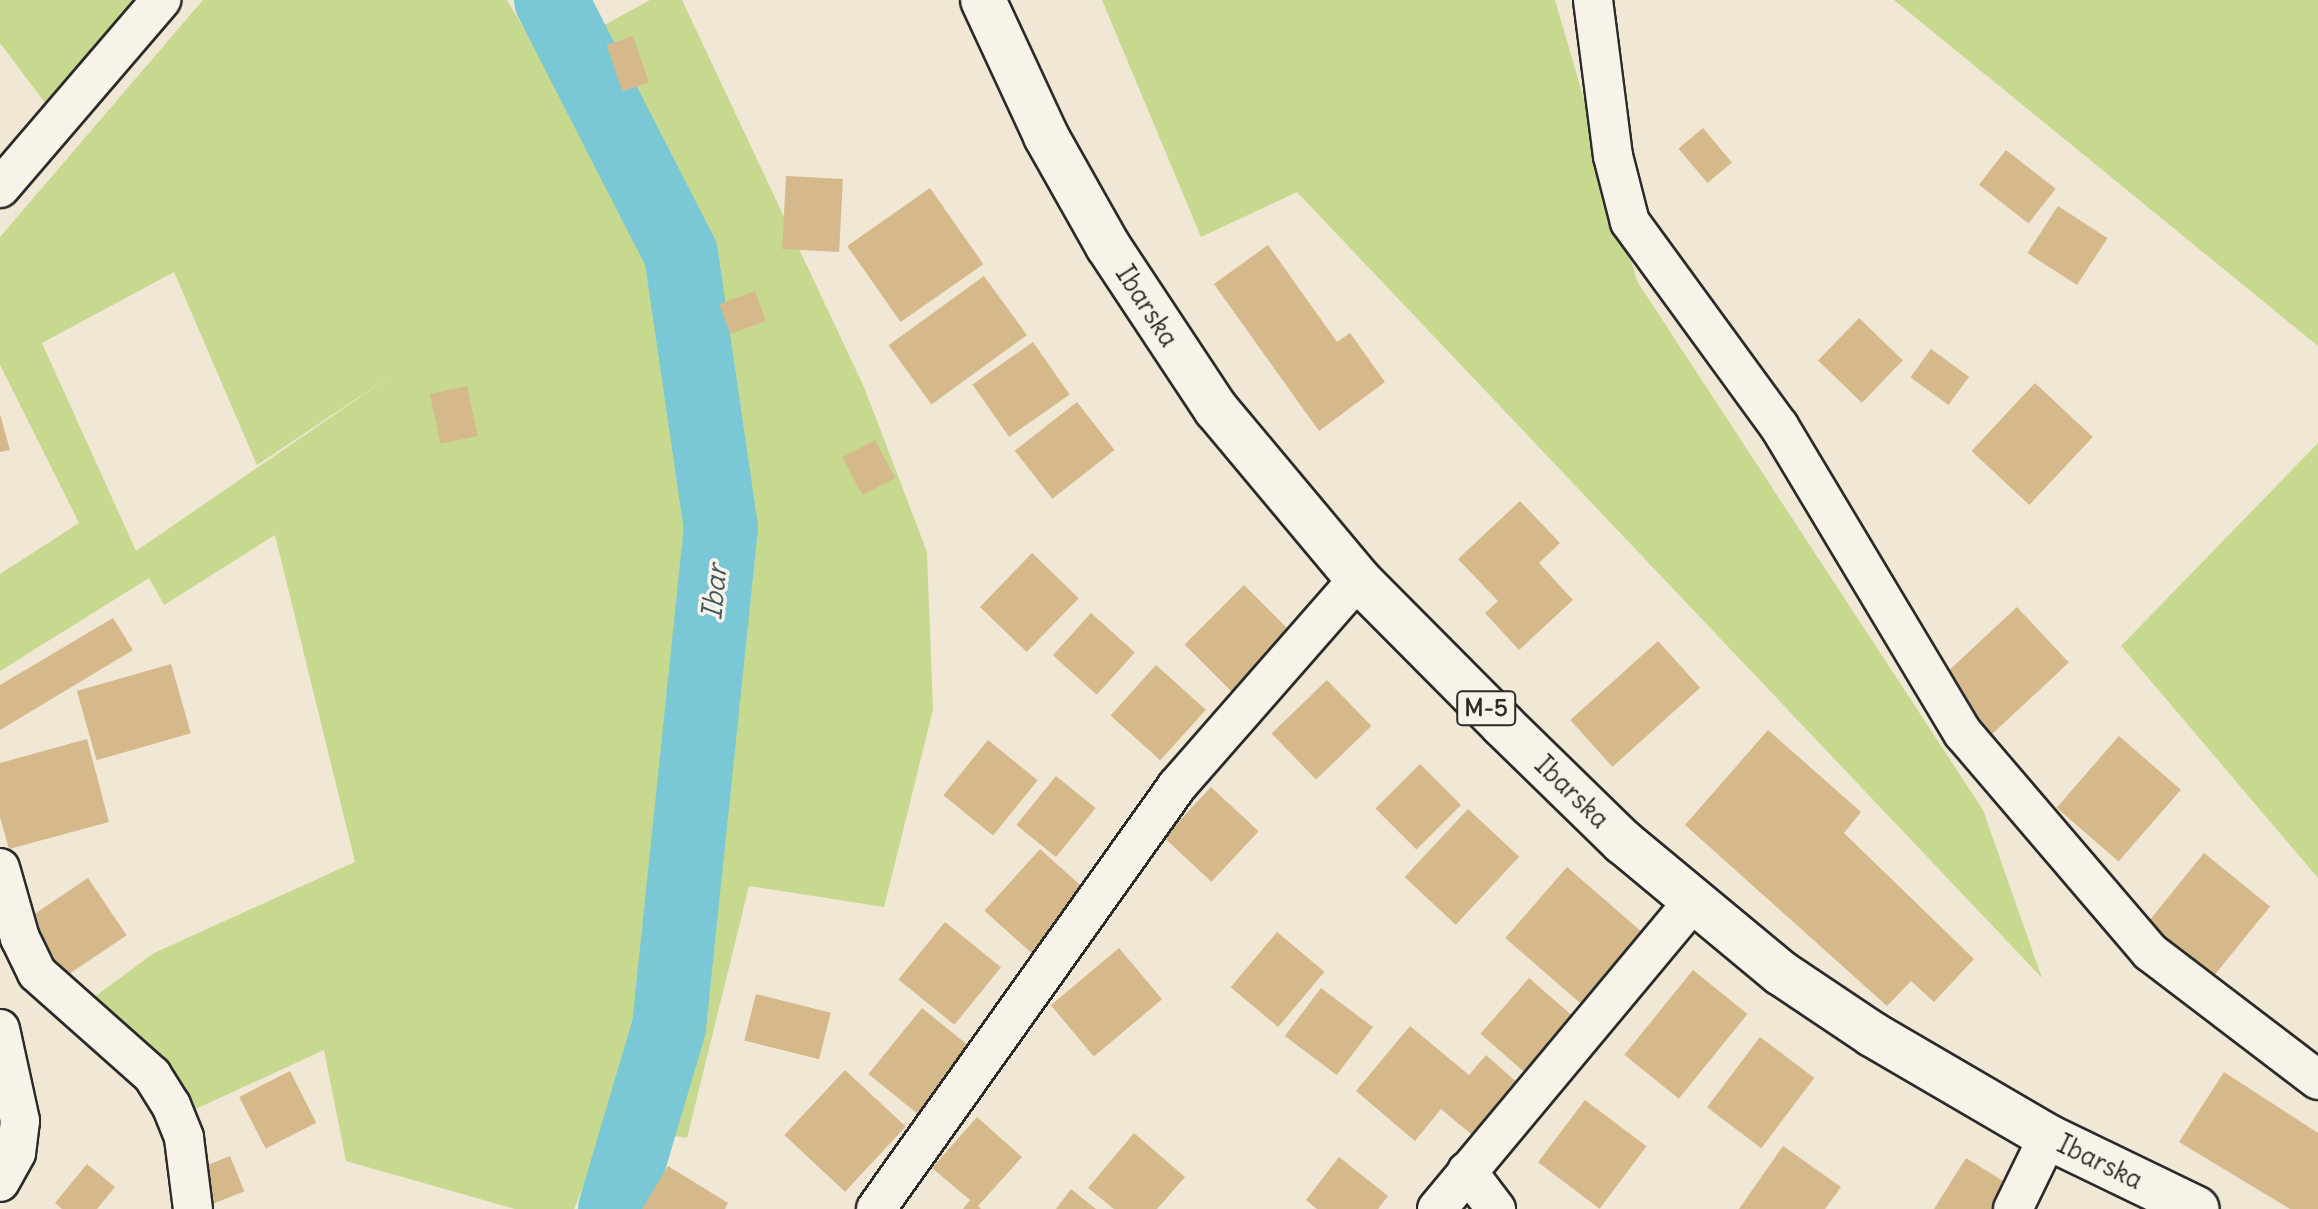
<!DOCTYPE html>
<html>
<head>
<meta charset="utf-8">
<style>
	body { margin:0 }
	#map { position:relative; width:2318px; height:1209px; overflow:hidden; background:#f0e7d5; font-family:Delius,sans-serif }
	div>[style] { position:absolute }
	.green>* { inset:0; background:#c7d98e }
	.river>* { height:74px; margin:-37px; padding:0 37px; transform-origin:37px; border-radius:37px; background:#7ac8d6 }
	.building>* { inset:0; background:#d5b98a; transform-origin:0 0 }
	.roads { filter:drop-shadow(2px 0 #2b2b2b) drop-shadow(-2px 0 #2b2b2b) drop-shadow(0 2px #2b2b2b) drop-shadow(0 -2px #2b2b2b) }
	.street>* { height:38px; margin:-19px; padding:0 19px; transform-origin:19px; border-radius:19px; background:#f7f3e8 }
	.primary>* { height:44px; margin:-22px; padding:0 22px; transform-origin:22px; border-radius:22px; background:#f7f3e8 }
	span { translate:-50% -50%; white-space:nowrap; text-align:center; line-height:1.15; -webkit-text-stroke:7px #f7f3e8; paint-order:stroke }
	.shield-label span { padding:2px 6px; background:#f7f3e8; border:2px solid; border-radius:6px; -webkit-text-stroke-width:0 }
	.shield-label { font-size:24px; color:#2b2b2b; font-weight:700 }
	.street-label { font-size:26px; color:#2b2b2b }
	.water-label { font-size:28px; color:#435a5e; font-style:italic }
</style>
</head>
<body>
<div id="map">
	<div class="green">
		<div style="clip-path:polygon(0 0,145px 0,49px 108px,0 43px)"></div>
		<div style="clip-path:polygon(evenodd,203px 0,507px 0,603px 159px,677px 334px,706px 524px,646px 1034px,574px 1209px,515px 1209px,346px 1161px,324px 1050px,189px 1112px,66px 1018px,154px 953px,355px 862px,275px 535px,164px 605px,149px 578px,0 671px,0 574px,79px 523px,0 365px,0 237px,203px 0,174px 272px,257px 465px,395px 373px,136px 551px,42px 343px,174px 272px)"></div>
		<div style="clip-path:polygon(650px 0,682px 0,864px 387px,927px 552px,933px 710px,884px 907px,749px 886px,687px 1138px,668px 1135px,711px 870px,753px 545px,705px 256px,645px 105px,601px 27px)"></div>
		<div style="clip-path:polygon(1102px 0,1555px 0,1637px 281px,1983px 810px,2042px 978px,1297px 192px,1201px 237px)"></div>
		<div style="clip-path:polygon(1894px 0,2318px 0,2318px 346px)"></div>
		<div style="clip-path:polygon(2318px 443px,2318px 878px,2121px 646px)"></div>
	</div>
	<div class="river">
		<div style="left:551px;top:0;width:285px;rotate:62.9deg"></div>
		<div style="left:681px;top:254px;width:276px;rotate:81.7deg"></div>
		<div style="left:721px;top:527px;width:503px;rotate:95.94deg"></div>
		<div style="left:669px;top:1027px;width:190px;rotate:106.5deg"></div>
	</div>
	<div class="building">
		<div style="left:633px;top:36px;width:49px;height:28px;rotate:71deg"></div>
		<div style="left:1703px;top:128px;width:45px;height:32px;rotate:50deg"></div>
		<div style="left:2006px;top:150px;width:63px;height:44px;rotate:38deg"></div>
		<div style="left:786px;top:176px;width:57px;height:73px;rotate:3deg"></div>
		<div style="left:930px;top:188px;width:93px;height:101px;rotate:55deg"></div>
		<div style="left:2058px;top:206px;width:59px;height:56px;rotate:33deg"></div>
		<div style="clip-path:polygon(1268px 245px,1337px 342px,1350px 333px,1385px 382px,1319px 431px,1214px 284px)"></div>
		<div style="left:984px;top:276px;width:73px;height:118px;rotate:54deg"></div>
		<div style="left:755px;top:291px;width:32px;height:38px;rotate:70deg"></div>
		<div style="left:1859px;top:318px;width:61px;height:59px;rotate:44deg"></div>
		<div style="left:1033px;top:342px;width:64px;height:74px;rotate:55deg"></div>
		<div style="left:1931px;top:349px;width:47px;height:35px;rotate:36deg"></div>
		<div style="left:2035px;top:383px;width:79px;height:93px;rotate:43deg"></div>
		<div style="left:467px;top:386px;width:51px;height:38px;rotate:78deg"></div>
		<div style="left:1077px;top:402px;width:61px;height:79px;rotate:52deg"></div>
		<div style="clip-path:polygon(0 414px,10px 450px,0 452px)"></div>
		<div style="left:875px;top:440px;width:43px;height:37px;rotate:62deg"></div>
		<div style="clip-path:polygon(1520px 501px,1560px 543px,1539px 563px,1573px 600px,1519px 650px,1485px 613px,1498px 601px,1458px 559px)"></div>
		<div style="left:1032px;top:553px;width:65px;height:75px;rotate:44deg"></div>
		<div style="left:1244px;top:585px;width:76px;height:84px;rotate:45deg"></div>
		<div style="left:2017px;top:607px;width:76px;height:106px;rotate:47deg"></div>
		<div style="left:1091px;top:613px;width:59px;height:57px;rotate:42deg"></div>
		<div style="clip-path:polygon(113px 618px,133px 650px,0 730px,0 685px)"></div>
		<div style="left:1658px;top:641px;width:63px;height:118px;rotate:48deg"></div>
		<div style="left:171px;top:664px;width:72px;height:98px;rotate:74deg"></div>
		<div style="left:1156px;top:665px;width:67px;height:68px;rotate:42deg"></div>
		<div style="left:1327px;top:680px;width:64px;height:77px;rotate:46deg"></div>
		<div style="clip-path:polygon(1768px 730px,1861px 812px,1844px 833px,1974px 959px,1934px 1002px,1911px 981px,1887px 1006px,1685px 825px)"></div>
		<div style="left:2119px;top:736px;width:82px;height:95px;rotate:41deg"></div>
		<div style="clip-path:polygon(87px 739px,109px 822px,9px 849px,0 817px,0 763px)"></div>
		<div style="left:988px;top:740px;width:64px;height:71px;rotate:39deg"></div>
		<div style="left:1420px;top:764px;width:58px;height:63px;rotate:45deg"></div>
		<div style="left:1056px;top:776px;width:51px;height:63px;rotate:39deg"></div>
		<div style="left:1211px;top:787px;width:65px;height:69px;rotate:43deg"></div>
		<div style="left:1468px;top:809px;width:70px;height:93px;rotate:43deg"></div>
		<div style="left:1040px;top:849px;width:67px;height:83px;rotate:42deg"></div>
		<div style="left:2204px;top:853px;width:85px;height:92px;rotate:39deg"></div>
		<div style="left:1567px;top:867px;width:111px;height:94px;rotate:41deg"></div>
		<div style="left:88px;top:878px;width:69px;height:77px;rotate:56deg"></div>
		<div style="left:945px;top:922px;width:72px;height:74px;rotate:39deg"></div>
		<div style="left:1277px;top:932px;width:62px;height:72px;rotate:40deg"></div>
		<div style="left:1119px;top:948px;width:67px;height:89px;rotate:50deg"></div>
		<div style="left:1693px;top:970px;width:70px;height:109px;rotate:39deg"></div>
		<div style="left:1529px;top:978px;width:65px;height:74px;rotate:41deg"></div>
		<div style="left:1321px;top:988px;width:65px;height:60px;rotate:37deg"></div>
		<div style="left:756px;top:994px;width:77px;height:48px;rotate:14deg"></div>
		<div style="left:922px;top:1008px;width:65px;height:85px;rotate:39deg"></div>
		<div style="clip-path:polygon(1410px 1026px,1469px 1075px,1486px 1055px,1528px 1092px,1483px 1144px,1441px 1109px,1415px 1141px,1356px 1091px)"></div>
		<div style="left:1760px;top:1037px;width:68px;height:88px;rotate:37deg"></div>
		<div style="left:845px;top:1070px;width:83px;height:89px;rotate:43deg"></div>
		<div style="left:290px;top:1071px;width:58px;height:57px;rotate:63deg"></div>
		<div style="clip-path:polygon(2224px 1072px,2318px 1133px,2318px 1209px,2290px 1209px,2179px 1142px)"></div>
		<div style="left:1585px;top:1100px;width:77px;height:78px;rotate:37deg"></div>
		<div style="clip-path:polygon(977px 1117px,1022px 1157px,978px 1206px,981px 1209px,963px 1209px,970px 1200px,932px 1168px)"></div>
		<div style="clip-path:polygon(1134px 1133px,1185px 1177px,1157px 1209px,1114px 1209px,1088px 1188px)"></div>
		<div style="clip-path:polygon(1783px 1146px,1841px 1187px,1825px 1209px,1739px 1209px)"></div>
		<div style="left:230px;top:1156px;width:38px;height:39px;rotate:68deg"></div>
		<div style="clip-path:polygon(1339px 1157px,1388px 1196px,1378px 1209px,1317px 1209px,1306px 1200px)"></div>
		<div style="clip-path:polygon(1966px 1158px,2011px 1186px,1997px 1209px,1934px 1209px)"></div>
		<div style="clip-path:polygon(87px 1164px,115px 1187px,97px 1209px,62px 1209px,55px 1203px)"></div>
		<div style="clip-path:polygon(668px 1166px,728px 1203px,725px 1209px,642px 1209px)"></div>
		<div style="clip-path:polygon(1071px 1189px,1096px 1209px,1056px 1209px)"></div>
	</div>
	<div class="roads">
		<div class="street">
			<div style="left:1593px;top:0;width:157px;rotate:82.7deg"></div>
			<div style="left:1613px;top:156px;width:68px;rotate:75.6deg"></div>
			<div style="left:1630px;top:222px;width:253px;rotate:53.9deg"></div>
			<div style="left:1779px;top:426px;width:358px;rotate:59.1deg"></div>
			<div style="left:1963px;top:733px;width:288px;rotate:49.5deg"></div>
			<div style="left:2150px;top:952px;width:211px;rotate:37.3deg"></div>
			<div style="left:0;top:188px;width:248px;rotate:-49.4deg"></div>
			<div style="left:0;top:868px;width:73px;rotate:74.1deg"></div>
			<div style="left:20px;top:938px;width:39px;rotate:64deg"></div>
			<div style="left:37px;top:973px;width:154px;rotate:41.6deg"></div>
			<div style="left:152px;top:1075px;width:36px;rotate:58deg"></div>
			<div style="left:171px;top:1105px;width:35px;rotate:68deg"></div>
			<div style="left:184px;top:1138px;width:72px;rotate:82.8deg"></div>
			<div style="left:0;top:1029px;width:94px;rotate:77.7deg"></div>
			<div style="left:20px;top:1121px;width:32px;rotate:97deg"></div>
			<div style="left:16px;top:1153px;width:33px;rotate:119deg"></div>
			<div style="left:1467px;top:1171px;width:48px;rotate:52.7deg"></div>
			<div style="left:876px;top:1209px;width:519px;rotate:-54.56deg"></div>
			<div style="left:1177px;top:786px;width:275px;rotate:-48.8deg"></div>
			<div style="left:1437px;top:1209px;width:398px;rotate:-50.2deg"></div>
			<div style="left:2013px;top:1209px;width:80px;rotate:-64.1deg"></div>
		</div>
		<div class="primary">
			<div style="left:983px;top:0;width:150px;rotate:65.1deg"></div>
			<div style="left:1046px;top:136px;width:126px;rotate:60.6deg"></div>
			<div style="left:1108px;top:246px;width:196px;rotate:56.5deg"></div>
			<div style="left:1216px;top:409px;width:222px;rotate:50.1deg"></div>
			<div style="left:1358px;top:579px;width:206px;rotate:45.2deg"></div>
			<div style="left:1503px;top:725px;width:168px;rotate:44.3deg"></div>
			<div style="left:1623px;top:842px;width:205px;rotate:39.7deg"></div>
			<div style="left:1781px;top:973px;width:110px;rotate:33.8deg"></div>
			<div style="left:1872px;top:1034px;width:204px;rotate:30.3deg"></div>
			<div style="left:2048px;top:1137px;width:165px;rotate:25.8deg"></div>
		</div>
	</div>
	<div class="shield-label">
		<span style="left:1486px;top:708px">M-5</span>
	</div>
	<div class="street-label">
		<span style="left:1147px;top:306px;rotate:57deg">Ibarska</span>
		<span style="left:1572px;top:792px;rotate:44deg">Ibarska</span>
		<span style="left:2100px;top:1162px;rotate:26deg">Ibarska</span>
	</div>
	<div class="water-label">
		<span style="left:714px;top:592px;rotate:-84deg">Ibar</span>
	</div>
</div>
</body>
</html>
